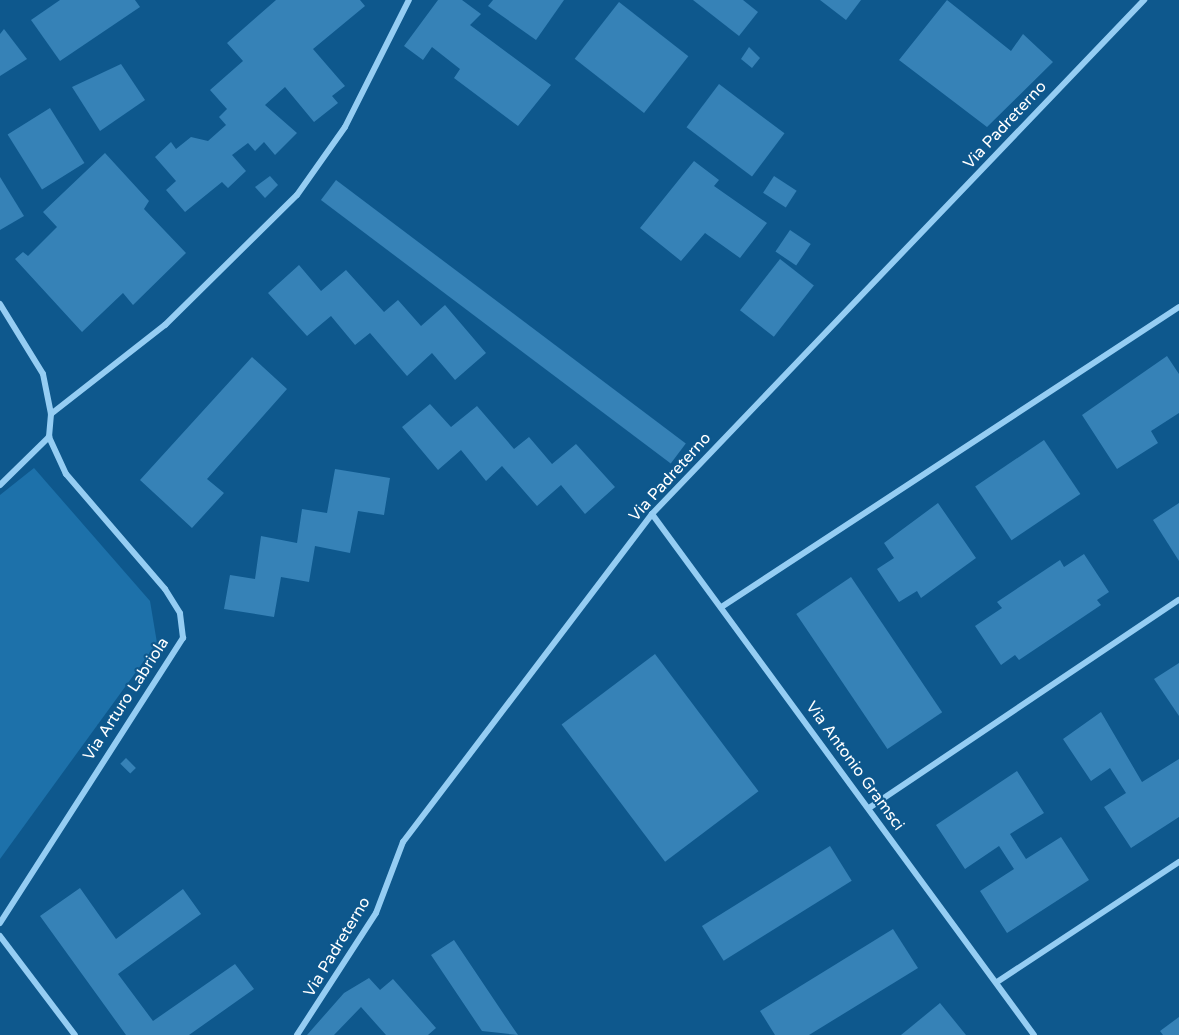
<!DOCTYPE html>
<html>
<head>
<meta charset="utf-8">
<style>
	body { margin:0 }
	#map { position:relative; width:1179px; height:1035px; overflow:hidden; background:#0e588d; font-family:"Varela Round",sans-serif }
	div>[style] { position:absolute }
	.green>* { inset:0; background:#1d71aa }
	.building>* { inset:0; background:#3682b7; transform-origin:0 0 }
	.street>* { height:6px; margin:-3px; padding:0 3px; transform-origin:3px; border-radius:3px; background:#95cdf3 }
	span { translate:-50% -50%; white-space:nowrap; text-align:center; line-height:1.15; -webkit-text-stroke:4.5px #0e588d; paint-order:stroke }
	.street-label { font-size:16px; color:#fff }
</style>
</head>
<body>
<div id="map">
	<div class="green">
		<div style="clip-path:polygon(34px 468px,150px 601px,157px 643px,0 859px,0 495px)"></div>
	</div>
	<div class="building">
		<div style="clip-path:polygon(60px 0,135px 0,140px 7px,60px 61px,31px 20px)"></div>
		<div style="clip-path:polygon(276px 0,360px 0,365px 6px,313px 49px,345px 86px,332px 96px,338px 103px,314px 122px,285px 87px,265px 105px,297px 133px,275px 155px,264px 142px,255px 151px,248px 143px,232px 155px,246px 171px,228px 188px,222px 182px,185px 212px,166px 190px,176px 181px,155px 157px,171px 142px,176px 149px,191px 137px,208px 141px,226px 125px,219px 117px,227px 109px,210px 90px,243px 61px,227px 43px)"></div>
		<div style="clip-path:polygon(438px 0,462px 0,481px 14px,470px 25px,551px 85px,518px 126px,454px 78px,460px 69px,432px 47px,423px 60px,404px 46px)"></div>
		<div style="clip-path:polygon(493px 0,564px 0,536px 40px,488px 6px)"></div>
		<div style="clip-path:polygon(693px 0,743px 0,758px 12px,739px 36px)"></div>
		<div style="clip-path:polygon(820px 0,861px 0,846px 20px)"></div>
		<div style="clip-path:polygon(947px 0,1011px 51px,1023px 34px,1053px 62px,987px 127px,899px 60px)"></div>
		<div style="left:619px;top:2px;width:88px;height:72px;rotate:38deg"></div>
		<div style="clip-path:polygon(4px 29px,27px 59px,0 76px,0 34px)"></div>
		<div style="clip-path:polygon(749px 47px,760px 58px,752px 68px,741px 59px)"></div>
		<div style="clip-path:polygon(121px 64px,145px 100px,100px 131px,72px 87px)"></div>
		<div style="left:719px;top:84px;width:82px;height:54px;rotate:37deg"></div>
		<div style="left:50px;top:108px;width:65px;height:50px;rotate:58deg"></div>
		<div style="clip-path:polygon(105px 153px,149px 201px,144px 209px,186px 253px,133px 305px,123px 293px,82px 332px,15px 259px,23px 252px,28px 256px,57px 227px,43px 212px)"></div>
		<div style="clip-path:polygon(694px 161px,719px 180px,714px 186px,767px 223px,740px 258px,705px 233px,681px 261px,640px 228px)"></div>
		<div style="clip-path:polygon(270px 176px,278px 185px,265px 198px,255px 187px)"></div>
		<div style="left:774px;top:176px;width:27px;height:20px;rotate:33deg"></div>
		<div style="clip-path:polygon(0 177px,24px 216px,0 230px)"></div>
		<div style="left:336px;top:180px;width:438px;height:25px;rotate:37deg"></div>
		<div style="left:790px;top:230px;width:25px;height:26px;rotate:34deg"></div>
		<div style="left:780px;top:259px;width:43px;height:65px;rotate:38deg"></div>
		<div style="clip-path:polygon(299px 265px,321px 291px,346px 270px,384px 312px,398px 300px,421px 326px,445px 305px,486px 353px,455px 380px,432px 353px,407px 376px,370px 333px,355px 345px,331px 316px,307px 336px,268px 293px)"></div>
		<div style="clip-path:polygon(1167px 356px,1179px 374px,1179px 413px,1151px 431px,1158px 443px,1117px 469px,1082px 415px)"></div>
		<div style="clip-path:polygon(252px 357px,287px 389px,207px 479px,224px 493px,192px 528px,140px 480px)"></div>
		<div style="clip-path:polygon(430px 404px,451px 427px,477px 406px,514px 449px,529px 437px,552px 464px,576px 444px,615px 487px,585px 514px,561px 485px,537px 506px,502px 466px,486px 481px,461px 450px,438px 470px,402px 427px)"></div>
		<div style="left:1044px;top:440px;width:65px;height:83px;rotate:56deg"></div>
		<div style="clip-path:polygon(335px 469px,390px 478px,384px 515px,358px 511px,350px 553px,315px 546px,309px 582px,281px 577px,274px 617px,224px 609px,230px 575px,255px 579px,261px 536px,297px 543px,302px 509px,327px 513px)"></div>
		<div style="clip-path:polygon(938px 503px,976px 558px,921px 598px,917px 591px,899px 602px,877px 569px,894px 558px,884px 543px)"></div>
		<div style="clip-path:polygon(1179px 503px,1179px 561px,1153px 520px)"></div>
		<div style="clip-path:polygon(1084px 554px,1109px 592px,1097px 600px,1101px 605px,1019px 660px,1015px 655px,1001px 665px,975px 626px,1002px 608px,997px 602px,1060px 560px,1064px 567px)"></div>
		<div style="left:851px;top:577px;width:163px;height:66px;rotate:56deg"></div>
		<div style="left:655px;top:654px;width:172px;height:117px;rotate:53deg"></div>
		<div style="clip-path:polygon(1179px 663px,1179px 716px,1154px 679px)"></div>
		<div style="clip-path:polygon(1101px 712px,1142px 782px,1179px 759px,1179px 817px,1131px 848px,1104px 807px,1126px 793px,1110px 768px,1091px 781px,1063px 739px)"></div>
		<div style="left:126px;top:758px;width:14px;height:8px;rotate:45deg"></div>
		<div style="clip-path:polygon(1017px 771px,1044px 813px,1010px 834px,1026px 859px,1061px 837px,1089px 880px,1007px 933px,980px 891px,1014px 869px,999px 846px,965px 869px,936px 825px)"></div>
		<div style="left:830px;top:846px;width:41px;height:151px;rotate:58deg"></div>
		<div style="clip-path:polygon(80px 888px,116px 939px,183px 889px,201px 914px,118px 974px,153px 1021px,235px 964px,254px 989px,189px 1035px,126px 1035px,40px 916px)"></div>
		<div style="clip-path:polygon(893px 929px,918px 968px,809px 1035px,775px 1035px,760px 1011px)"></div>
		<div style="clip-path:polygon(454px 940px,505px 1016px,518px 1035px,482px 1031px,431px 955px)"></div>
		<div style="clip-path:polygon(369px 978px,380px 990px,393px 979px,436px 1028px,428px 1035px,386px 1035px,361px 1007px,334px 1035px,307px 1035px,344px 993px)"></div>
		<div style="clip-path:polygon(940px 1003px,966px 1035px,901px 1035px)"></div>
		<div style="clip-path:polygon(1179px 1017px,1179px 1035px,1163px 1035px,1160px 1031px)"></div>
	</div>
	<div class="street">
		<div style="left:0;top:304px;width:82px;rotate:58.4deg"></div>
		<div style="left:43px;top:374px;width:41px;rotate:78.7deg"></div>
		<div style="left:51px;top:414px;width:23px;rotate:95deg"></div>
		<div style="left:51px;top:414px;width:145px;rotate:-38deg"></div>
		<div style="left:165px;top:325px;width:185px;rotate:-44.6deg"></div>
		<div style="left:297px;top:195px;width:83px;rotate:-54.8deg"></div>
		<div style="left:345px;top:127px;width:142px;rotate:-63.3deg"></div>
		<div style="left:0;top:485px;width:69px;rotate:-44.4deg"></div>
		<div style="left:652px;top:514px;width:646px;rotate:53.75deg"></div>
		<div style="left:723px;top:606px;width:545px;rotate:-33.25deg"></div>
		<div style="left:869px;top:808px;width:373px;rotate:-33.9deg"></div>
		<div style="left:0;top:923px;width:339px;rotate:-57.3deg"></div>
		<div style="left:183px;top:638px;width:25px;rotate:-97deg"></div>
		<div style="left:180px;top:613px;width:28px;rotate:-122deg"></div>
		<div style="left:165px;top:589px;width:152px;rotate:-130.7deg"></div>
		<div style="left:66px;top:474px;width:41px;rotate:-114.7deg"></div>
		<div style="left:0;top:936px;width:124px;rotate:52.9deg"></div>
		<div style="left:997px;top:982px;width:218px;rotate:-33.4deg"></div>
		<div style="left:297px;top:1035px;width:145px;rotate:-57.1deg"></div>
		<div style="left:376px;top:913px;width:76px;rotate:-69.2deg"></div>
		<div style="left:403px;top:842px;width:412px;rotate:-52.8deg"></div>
		<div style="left:652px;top:514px;width:712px;rotate:-46.25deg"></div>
	</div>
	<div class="street-label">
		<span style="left:1005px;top:125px;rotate:-47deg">Via Padreterno</span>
		<span style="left:670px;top:477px;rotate:-48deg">Via Padreterno</span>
		<span style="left:126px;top:699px;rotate:-57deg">Via Arturo Labriola</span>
		<span style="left:855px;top:766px;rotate:54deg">Via Antonio Gramsci</span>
		<span style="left:337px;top:947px;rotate:-59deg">Via Padreterno</span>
	</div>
</div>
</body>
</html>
